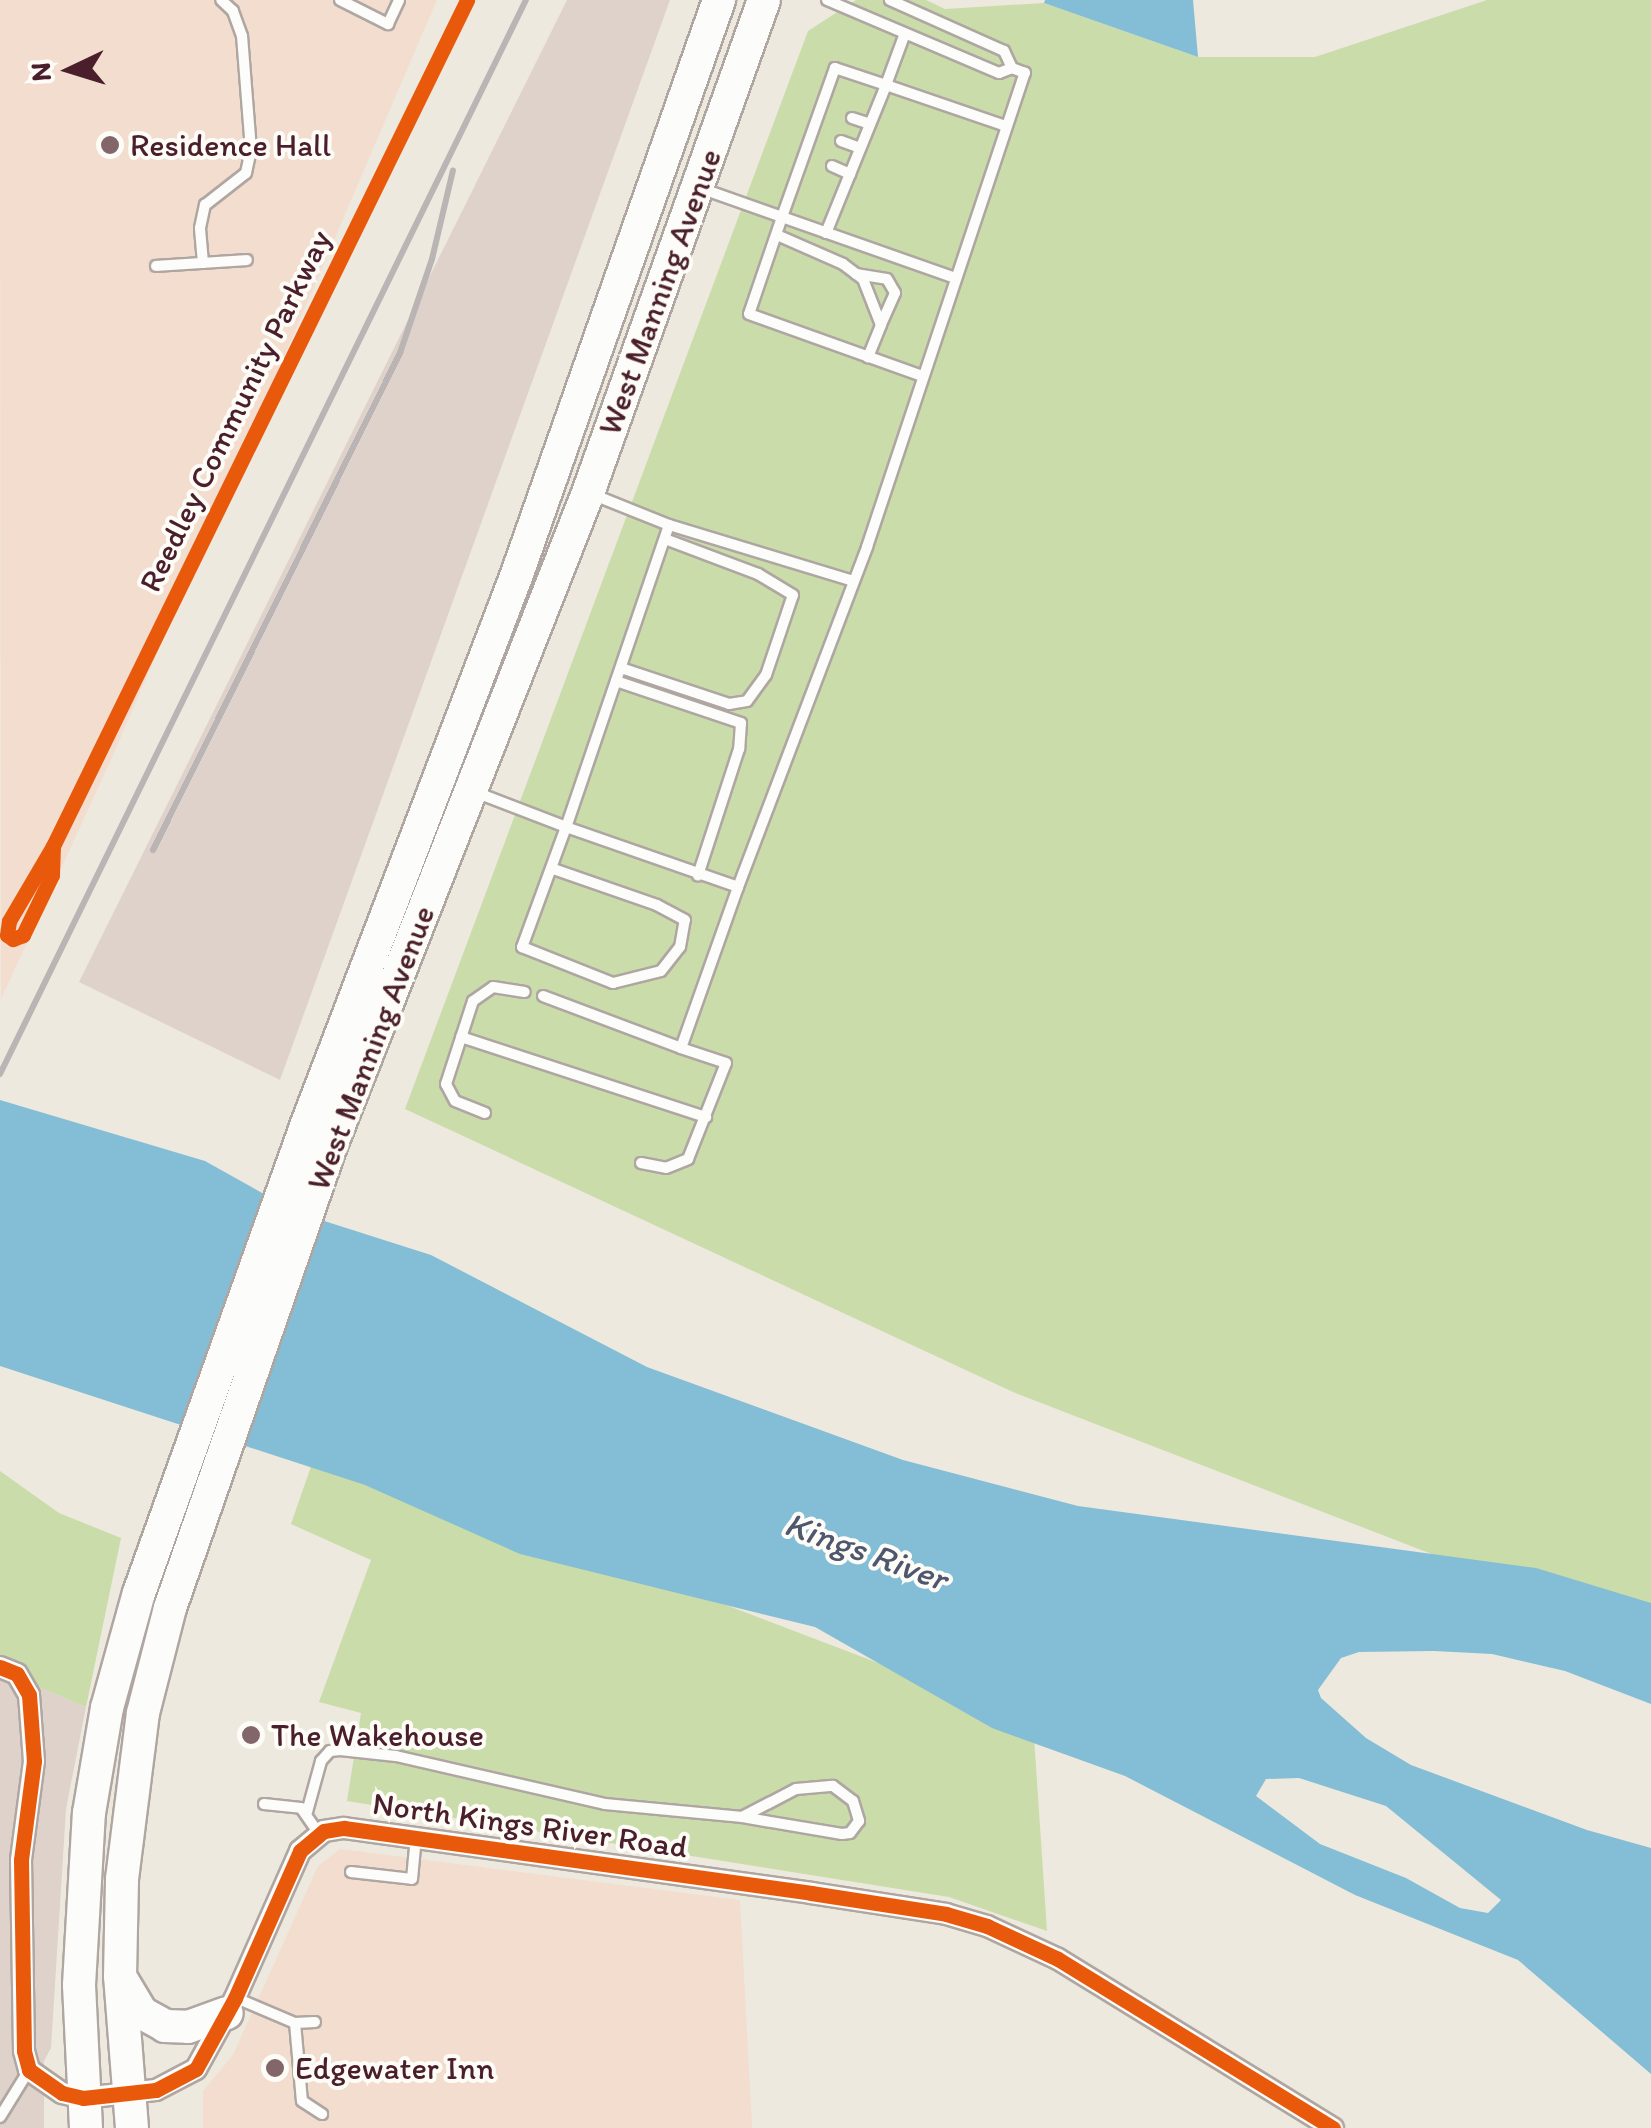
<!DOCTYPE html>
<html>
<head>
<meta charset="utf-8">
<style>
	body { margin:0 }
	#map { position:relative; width:1651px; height:2128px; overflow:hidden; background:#eee9de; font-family:Itim,sans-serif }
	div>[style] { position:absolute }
	.built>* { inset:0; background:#f2ddce }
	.industrial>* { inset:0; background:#ded2cb }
	.green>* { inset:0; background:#c9dca9 }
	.water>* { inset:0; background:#84bed6 }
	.roads { filter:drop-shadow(2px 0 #afa6a2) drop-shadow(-2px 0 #afa6a2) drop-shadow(0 2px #afa6a2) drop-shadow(0 -2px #afa6a2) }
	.service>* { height:10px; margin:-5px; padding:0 5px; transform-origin:5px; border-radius:5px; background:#fcfcfa }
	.minor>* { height:20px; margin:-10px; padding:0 10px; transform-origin:10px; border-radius:10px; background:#fcfcfa }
	.primary>* { height:32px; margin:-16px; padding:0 16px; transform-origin:16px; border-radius:16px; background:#fcfcfa }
	.rail>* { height:6px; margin:-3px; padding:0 3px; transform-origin:3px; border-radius:3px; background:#bab4b4 }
	.cycleway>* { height:15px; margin:-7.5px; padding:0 7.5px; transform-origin:7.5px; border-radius:7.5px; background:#e8590c }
	.dots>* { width:28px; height:28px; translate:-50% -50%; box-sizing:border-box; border:5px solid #fdfcf7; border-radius:50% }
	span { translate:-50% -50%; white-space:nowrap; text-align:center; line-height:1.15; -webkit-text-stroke:8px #fdfcf7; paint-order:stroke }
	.poi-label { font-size:32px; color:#4a1f2b }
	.left { translate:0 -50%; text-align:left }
	.street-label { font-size:32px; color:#4a1f2b }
	.water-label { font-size:35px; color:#4f576e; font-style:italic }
	.north { position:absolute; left:20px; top:20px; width:100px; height:100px; -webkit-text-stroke:8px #fdfcf7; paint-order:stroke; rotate:266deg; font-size:28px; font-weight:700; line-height:40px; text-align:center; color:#4a1f2b }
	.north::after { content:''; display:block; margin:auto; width:35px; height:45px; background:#4a1f2b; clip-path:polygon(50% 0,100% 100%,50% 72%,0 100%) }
</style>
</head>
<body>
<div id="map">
	<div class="built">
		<div style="clip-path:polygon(0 0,437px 0,114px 753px,1px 999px)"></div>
		<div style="clip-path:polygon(340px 1849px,740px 1900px,752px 2128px,203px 2128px,203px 2091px,233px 2055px,318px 1866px)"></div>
	</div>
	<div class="industrial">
		<div style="clip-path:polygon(567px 0,670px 0,280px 1080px,79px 982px)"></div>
		<div style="clip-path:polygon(0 1671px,86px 1707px,66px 1809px,51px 2048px,44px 2061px,44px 2128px,0 2128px)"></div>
	</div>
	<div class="green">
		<div style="clip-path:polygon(856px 0,926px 0,945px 9px,1044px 3px,1198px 57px,1315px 57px,1487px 0,1651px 0,1651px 1639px,1013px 1392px,405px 1109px,808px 31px)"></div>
		<div style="clip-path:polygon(317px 1449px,1033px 1722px,1047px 1931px,949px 1897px,347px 1801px,361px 1713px,319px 1702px,371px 1560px,291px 1524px)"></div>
		<div style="clip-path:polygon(0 1471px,59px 1513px,121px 1538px,86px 1707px,0 1671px)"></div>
	</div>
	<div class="water">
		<div style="clip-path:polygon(1045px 0,1193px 0,1198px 57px,1044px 3px)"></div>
		<div style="clip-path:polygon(evenodd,0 1100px,205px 1161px,296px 1212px,431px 1255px,647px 1367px,903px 1460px,1078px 1506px,1536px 1568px,1651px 1603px,1651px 1704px,1565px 1671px,1492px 1654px,1434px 1651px,1359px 1652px,1341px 1658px,1318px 1690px,1321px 1698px,1366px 1738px,1411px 1765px,1587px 1830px,1651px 1848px,1651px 2074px,1518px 1960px,1355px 1895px,1125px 1776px,992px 1728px,815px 1627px,520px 1554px,365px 1485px,0 1366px,0 1100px,1299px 1778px,1386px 1806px,1501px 1900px,1488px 1913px,1460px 1908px,1406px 1878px,1320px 1844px,1256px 1796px,1266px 1779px,1299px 1778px)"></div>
	</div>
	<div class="roads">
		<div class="service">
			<div style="left:340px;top:0;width:54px;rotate:26.6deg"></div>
			<div style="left:388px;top:24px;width:26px;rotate:-65deg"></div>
			<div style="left:827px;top:0;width:187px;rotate:23deg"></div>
			<div style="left:999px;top:73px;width:14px;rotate:-21deg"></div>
			<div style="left:904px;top:36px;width:52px;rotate:110.2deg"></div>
			<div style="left:886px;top:85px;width:54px;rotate:-161.6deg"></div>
			<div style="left:835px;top:68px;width:158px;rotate:109.6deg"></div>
			<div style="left:782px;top:217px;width:183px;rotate:19.4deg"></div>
			<div style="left:852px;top:118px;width:19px;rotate:18deg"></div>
			<div style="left:841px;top:141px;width:20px;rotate:20deg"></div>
			<div style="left:832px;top:166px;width:20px;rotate:24deg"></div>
			<div style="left:700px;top:188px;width:87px;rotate:19.5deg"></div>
			<div style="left:782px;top:217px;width:102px;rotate:108.8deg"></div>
			<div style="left:749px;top:314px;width:184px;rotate:19.7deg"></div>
			<div style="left:826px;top:233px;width:160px;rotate:-67.9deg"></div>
			<div style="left:886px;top:85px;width:127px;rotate:18.9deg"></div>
			<div style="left:777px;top:235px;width:72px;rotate:23.7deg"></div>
			<div style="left:843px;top:264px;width:25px;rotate:37deg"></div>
			<div style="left:863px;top:279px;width:49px;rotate:68.6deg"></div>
			<div style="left:881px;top:325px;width:35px;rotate:112deg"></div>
			<div style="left:203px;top:263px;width:35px;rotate:-95deg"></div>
			<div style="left:200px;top:228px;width:24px;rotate:-78deg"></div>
			<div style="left:205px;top:205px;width:52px;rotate:-38deg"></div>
			<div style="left:246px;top:173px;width:24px;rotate:-78deg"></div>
			<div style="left:251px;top:150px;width:114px;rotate:-94.5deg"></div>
			<div style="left:242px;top:36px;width:27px;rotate:-110deg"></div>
			<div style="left:233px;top:11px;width:16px;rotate:-137deg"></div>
			<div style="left:156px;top:266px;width:91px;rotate:-3.8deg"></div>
			<div style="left:856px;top:274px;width:31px;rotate:9deg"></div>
			<div style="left:887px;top:279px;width:16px;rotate:60deg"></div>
			<div style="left:895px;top:293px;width:35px;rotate:114deg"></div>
			<div style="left:594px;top:495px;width:81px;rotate:21.8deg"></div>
			<div style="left:669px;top:525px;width:319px;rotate:108.8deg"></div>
			<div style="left:566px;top:827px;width:182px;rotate:19.2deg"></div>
			<div style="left:738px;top:887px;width:364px;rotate:-69.2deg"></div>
			<div style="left:867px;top:547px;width:500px;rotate:-71.6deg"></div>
			<div style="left:1025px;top:73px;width:14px;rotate:-159deg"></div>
			<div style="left:1012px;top:68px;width:19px;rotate:-115deg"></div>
			<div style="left:1004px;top:51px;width:125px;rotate:-155.9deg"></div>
			<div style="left:669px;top:525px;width:192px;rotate:16.9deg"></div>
			<div style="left:621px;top:668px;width:114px;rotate:18.4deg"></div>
			<div style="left:729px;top:704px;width:18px;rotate:-9deg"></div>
			<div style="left:747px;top:701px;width:32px;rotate:-54deg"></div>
			<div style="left:766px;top:675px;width:84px;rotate:-71.4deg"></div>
			<div style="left:793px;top:595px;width:41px;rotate:-149deg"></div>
			<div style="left:758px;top:574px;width:99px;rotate:-159.4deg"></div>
			<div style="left:616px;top:681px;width:132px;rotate:18.6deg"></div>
			<div style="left:741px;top:723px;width:26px;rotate:94deg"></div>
			<div style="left:739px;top:749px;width:133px;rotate:108deg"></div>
			<div style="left:475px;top:792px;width:97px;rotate:21deg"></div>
			<div style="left:566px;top:827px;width:128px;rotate:110.1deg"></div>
			<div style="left:522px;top:947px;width:98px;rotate:21.6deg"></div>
			<div style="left:613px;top:983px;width:49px;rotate:-14deg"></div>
			<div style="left:661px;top:971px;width:31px;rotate:-52deg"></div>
			<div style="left:680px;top:947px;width:27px;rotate:-80deg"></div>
			<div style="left:685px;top:920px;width:32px;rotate:-152deg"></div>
			<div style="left:657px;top:905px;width:112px;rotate:-160.8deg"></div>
			<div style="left:543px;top:996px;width:147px;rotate:20.6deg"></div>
			<div style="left:681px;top:1048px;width:171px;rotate:-70.5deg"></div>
			<div style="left:461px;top:1037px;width:258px;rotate:18.1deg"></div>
			<div style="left:485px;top:1113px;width:32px;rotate:-158deg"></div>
			<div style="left:455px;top:1101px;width:19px;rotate:-118deg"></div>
			<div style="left:446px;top:1084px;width:87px;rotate:-72deg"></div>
			<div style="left:473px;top:1001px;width:24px;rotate:-35deg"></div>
			<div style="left:493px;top:987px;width:32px;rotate:9deg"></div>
			<div style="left:641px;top:1163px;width:25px;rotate:11deg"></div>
			<div style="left:666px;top:1168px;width:24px;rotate:-22deg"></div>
			<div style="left:688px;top:1159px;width:103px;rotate:-68.4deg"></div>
			<div style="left:726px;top:1063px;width:47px;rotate:-161.6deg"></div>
			<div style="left:264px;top:1804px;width:37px;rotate:6deg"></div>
			<div style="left:301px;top:1808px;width:32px;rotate:55deg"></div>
			<div style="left:307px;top:1812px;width:53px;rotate:-74.6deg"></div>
			<div style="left:321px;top:1761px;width:13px;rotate:-48deg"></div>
			<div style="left:330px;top:1751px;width:10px;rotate:-6deg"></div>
			<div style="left:340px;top:1750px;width:56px;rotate:6.1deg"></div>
			<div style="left:396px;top:1756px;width:214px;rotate:12.9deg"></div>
			<div style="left:605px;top:1804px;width:138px;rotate:5.4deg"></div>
			<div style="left:742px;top:1817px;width:61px;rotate:-27.4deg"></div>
			<div style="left:796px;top:1789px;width:37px;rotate:-5deg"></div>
			<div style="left:833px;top:1786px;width:25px;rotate:37deg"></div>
			<div style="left:853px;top:1801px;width:21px;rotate:73deg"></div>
			<div style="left:859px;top:1821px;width:15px;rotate:127deg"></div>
			<div style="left:850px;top:1833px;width:8px;rotate:173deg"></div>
			<div style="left:842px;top:1834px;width:101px;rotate:-170.4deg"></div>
			<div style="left:351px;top:1872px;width:61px;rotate:6.5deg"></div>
			<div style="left:412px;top:1879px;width:42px;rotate:-84.6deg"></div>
			<div style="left:236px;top:1998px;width:64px;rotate:23deg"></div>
			<div style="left:295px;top:2023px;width:20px;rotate:-3deg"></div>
			<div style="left:295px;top:2023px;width:78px;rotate:84.9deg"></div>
			<div style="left:302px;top:2101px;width:24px;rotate:33deg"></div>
			<div style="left:0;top:2117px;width:55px;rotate:-58.3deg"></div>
		</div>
		<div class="minor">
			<div style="left:0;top:1667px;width:18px;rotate:22deg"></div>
			<div style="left:17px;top:1674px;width:24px;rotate:60deg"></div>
			<div style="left:29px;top:1695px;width:66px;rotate:85.7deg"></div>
			<div style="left:34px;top:1761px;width:100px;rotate:97.5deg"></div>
			<div style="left:21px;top:1860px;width:191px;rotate:89.1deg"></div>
			<div style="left:24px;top:2051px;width:20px;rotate:75deg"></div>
			<div style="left:29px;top:2070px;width:40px;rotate:34.9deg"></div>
			<div style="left:62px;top:2093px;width:22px;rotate:13deg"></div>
			<div style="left:83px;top:2098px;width:73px;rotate:-6.3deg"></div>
			<div style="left:156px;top:2090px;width:45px;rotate:-27.7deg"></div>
			<div style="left:196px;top:2069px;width:81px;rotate:-61.2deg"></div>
			<div style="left:235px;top:1998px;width:161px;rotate:-66.1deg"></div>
			<div style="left:300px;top:1851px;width:31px;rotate:-40deg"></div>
			<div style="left:324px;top:1831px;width:20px;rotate:-9deg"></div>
			<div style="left:344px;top:1828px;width:472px;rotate:7.9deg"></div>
			<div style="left:811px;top:1893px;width:137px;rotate:8.8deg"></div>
			<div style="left:946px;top:1914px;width:43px;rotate:16.3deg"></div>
			<div style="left:987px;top:1926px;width:78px;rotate:24.9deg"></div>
			<div style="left:1058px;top:1959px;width:323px;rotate:31.6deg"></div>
		</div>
		<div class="primary">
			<div style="left:122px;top:1980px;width:39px;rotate:59deg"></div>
			<div style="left:142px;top:2013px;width:26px;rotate:29deg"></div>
			<div style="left:165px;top:2026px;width:23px;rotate:2deg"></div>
			<div style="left:188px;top:2027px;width:41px;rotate:-19.7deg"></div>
			<div style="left:86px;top:2128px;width:143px;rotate:-92.8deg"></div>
			<div style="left:79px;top:1985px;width:172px;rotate:-86.7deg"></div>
			<div style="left:89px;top:1813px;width:107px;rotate:-80.3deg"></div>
			<div style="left:107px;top:1708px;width:119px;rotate:-74.5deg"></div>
			<div style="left:139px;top:1593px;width:493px;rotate:-70.3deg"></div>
			<div style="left:305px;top:1129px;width:594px;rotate:-69.09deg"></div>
			<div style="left:517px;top:574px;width:609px;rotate:-70.61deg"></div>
			<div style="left:132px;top:2128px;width:152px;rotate:-94.5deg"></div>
			<div style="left:120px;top:1976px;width:97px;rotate:-88.8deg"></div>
			<div style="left:122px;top:1879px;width:167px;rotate:-82.8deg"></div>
			<div style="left:143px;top:1713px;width:108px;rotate:-75.6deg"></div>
			<div style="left:170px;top:1608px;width:498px;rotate:-70.8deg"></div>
			<div style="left:334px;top:1138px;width:693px;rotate:-68.51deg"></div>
			<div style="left:588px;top:493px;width:523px;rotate:-70.35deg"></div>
		</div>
	</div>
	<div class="rail">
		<div style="left:153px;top:850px;width:555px;rotate:-63.57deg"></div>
		<div style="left:400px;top:353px;width:99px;rotate:-71.2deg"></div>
		<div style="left:432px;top:259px;width:91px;rotate:-76.7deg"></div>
		<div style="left:0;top:1074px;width:1196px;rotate:-63.91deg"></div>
	</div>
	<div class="cycleway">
		<div style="left:53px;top:846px;width:29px;rotate:92deg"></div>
		<div style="left:52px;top:875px;width:67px;rotate:115.8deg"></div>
		<div style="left:23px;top:935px;width:11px;rotate:158deg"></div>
		<div style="left:13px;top:939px;width:7px;rotate:-146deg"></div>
		<div style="left:7px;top:935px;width:14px;rotate:-82deg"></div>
		<div style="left:9px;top:921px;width:87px;rotate:-59.6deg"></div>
		<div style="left:53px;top:846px;width:942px;rotate:-63.92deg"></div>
		<div style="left:0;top:1667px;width:18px;rotate:22deg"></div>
		<div style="left:17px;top:1674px;width:24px;rotate:60deg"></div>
		<div style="left:29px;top:1695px;width:66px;rotate:85.7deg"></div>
		<div style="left:34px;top:1761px;width:100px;rotate:97.5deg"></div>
		<div style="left:21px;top:1860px;width:191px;rotate:89.1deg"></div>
		<div style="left:24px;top:2051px;width:20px;rotate:75deg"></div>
		<div style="left:29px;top:2070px;width:40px;rotate:34.9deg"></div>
		<div style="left:62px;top:2093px;width:22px;rotate:13deg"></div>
		<div style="left:83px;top:2098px;width:73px;rotate:-6.3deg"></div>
		<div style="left:156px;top:2090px;width:45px;rotate:-27.7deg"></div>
		<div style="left:196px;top:2069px;width:81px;rotate:-61.2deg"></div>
		<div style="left:235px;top:1998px;width:161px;rotate:-66.1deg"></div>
		<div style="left:300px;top:1851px;width:31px;rotate:-40deg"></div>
		<div style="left:324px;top:1831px;width:20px;rotate:-9deg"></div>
		<div style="left:344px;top:1828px;width:472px;rotate:7.9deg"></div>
		<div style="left:811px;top:1893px;width:137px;rotate:8.8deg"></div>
		<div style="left:946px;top:1914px;width:43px;rotate:16.3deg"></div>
		<div style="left:987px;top:1926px;width:78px;rotate:24.9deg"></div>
		<div style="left:1058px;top:1959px;width:323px;rotate:31.6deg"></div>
	</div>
	<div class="dots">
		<div style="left:110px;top:145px;background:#83666a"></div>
		<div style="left:251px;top:1735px;background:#83666a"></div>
		<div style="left:275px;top:2068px;background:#83666a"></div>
	</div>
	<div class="poi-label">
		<span class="left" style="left:130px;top:145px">Residence Hall</span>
		<span class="left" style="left:271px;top:1735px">The Wakehouse</span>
		<span class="left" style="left:295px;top:2068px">Edgewater Inn</span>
	</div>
	<div class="street-label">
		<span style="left:660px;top:292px;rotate:-70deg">West Manning Avenue</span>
		<span style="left:235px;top:411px;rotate:-64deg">Reedley Community Parkway</span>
		<span style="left:371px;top:1048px;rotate:-69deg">West Manning Avenue</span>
		<span style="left:530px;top:1825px;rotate:8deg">North Kings River Road</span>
	</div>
	<div class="water-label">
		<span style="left:866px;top:1551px;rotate:20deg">Kings River</span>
	</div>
	<div class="north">N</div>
</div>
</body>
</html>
